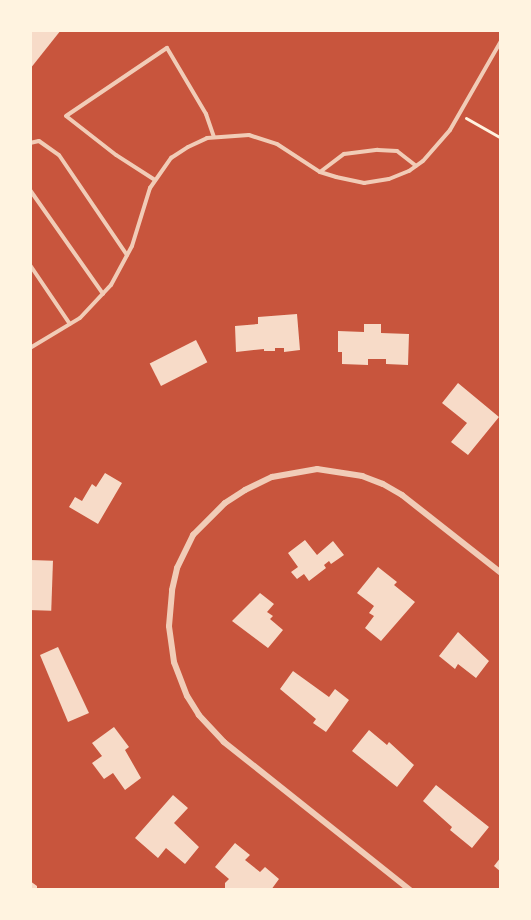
<!DOCTYPE html>
<html>
<head>
<meta charset="utf-8">
<style>
	body { margin:0 }
	#map { position:relative; width:531px; height:920px; overflow:hidden; background:#c8553d; font-family:Jost,sans-serif }
	div>[style] { position:absolute }
	.building>* { inset:0; background:#f7dbc8; transform-origin:0 0 }
	.path>* { height:3px; margin:-1.5px; padding:0 1.5px; transform-origin:1.5px; border-radius:1.5px; background:#fff3e0 }
	.service>* { height:4px; margin:-2px; padding:0 2px; transform-origin:2px; border-radius:2px; background:#f1ccb7 }
	.minor>* { height:6px; margin:-3px; padding:0 3px; transform-origin:3px; border-radius:3px; background:#f1ccb7 }
	span { translate:-50% -50%; white-space:nowrap; text-align:center; line-height:1.15; -webkit-text-stroke:4.5px #fff3e0; paint-order:stroke }
	.frame { position:absolute; inset:0; border:32px solid #fff3e0; pointer-events:none }
</style>
</head>
<body>
<div id="map">
	<div class="building">
		<div style="clip-path:polygon(30px 30px,61px 30px,30px 69px)"></div>
		<div style="clip-path:polygon(297px 314px,300px 350px,284px 352px,284px 348px,275px 348px,275px 351px,264px 351px,264px 349px,236px 352px,235px 326px,258px 324px,258px 317px)"></div>
		<div style="clip-path:polygon(364px 324px,381px 324px,381px 333px,409px 334px,408px 365px,386px 364px,386px 359px,368px 359px,368px 365px,342px 364px,342px 352px,338px 352px,338px 331px,364px 332px)"></div>
		<div style="left:196px;top:340px;width:25px;height:52px;rotate:63deg"></div>
		<div style="clip-path:polygon(458px 383px,499px 417px,468px 455px,451px 442px,467px 423px,442px 403px)"></div>
		<div style="clip-path:polygon(105px 473px,122px 483px,98px 524px,69px 507px,75px 497px,82px 501px,92px 484px,96px 487px)"></div>
		<div style="clip-path:polygon(305px 540px,317px 555px,333px 541px,344px 555px,331px 564px,329px 561px,324px 565px,326px 568px,309px 581px,304px 574px,297px 579px,291px 572px,298px 567px,288px 553px)"></div>
		<div style="left:30px;top:560px;width:23px;height:50px;rotate:2deg"></div>
		<div style="clip-path:polygon(378px 567px,397px 582px,394px 585px,415px 602px,381px 641px,365px 628px,374px 616px,369px 613px,374px 606px,357px 593px)"></div>
		<div style="clip-path:polygon(260px 593px,274px 604px,267px 612px,273px 616px,270px 619px,283px 630px,268px 648px,232px 621px)"></div>
		<div style="clip-path:polygon(458px 632px,489px 661px,476px 678px,458px 664px,455px 669px,439px 656px)"></div>
		<div style="clip-path:polygon(58px 647px,89px 713px,68px 722px,40px 655px)"></div>
		<div style="clip-path:polygon(293px 671px,329px 697px,335px 689px,349px 700px,326px 732px,313px 723px,316px 719px,280px 689px)"></div>
		<div style="clip-path:polygon(114px 727px,129px 747px,125px 750px,141px 778px,125px 790px,113px 773px,104px 779px,92px 763px,102px 756px,92px 743px)"></div>
		<div style="clip-path:polygon(369px 730px,387px 745px,389px 742px,414px 765px,397px 787px,352px 751px)"></div>
		<div style="clip-path:polygon(436px 785px,489px 827px,472px 848px,450px 830px,452px 827px,423px 801px)"></div>
		<div style="clip-path:polygon(173px 795px,188px 808px,174px 823px,199px 847px,185px 864px,166px 848px,158px 858px,135px 838px)"></div>
		<div style="clip-path:polygon(235px 843px,250px 855px,245px 860px,260px 872px,265px 867px,279px 879px,271px 890px,225px 890px,225px 883px,229px 879px,215px 867px)"></div>
		<div style="clip-path:polygon(501px 857px,501px 872px,494px 866px)"></div>
		<div style="clip-path:polygon(30px 881px,37px 886px,37px 890px,30px 890px)"></div>
	</div>
	<div class="path">
		<div style="left:466px;top:118px;width:40px;rotate:29.7deg"></div>
	</div>
	<div class="service">
		<div style="left:30px;top:143px;width:9px;rotate:-13deg"></div>
		<div style="left:39px;top:141px;width:24px;rotate:35deg"></div>
		<div style="left:59px;top:155px;width:121px;rotate:55.8deg"></div>
		<div style="left:320px;top:172px;width:30px;rotate:-37deg"></div>
		<div style="left:344px;top:154px;width:34px;rotate:-7deg"></div>
		<div style="left:378px;top:150px;width:19px;rotate:3deg"></div>
		<div style="left:397px;top:151px;width:24px;rotate:38deg"></div>
		<div style="left:155px;top:180px;width:46px;rotate:-147.3deg"></div>
		<div style="left:116px;top:155px;width:63px;rotate:-142deg"></div>
		<div style="left:66px;top:116px;width:122px;rotate:-34deg"></div>
		<div style="left:167px;top:48px;width:77px;rotate:59.4deg"></div>
		<div style="left:206px;top:114px;width:24px;rotate:71deg"></div>
		<div style="left:30px;top:190px;width:127px;rotate:54.9deg"></div>
		<div style="left:30px;top:265px;width:71px;rotate:55.9deg"></div>
		<div style="left:30px;top:348px;width:58px;rotate:-31deg"></div>
		<div style="left:80px;top:318px;width:45px;rotate:-46.8deg"></div>
		<div style="left:111px;top:285px;width:44px;rotate:-61.7deg"></div>
		<div style="left:132px;top:246px;width:61px;rotate:-72.8deg"></div>
		<div style="left:150px;top:188px;width:37px;rotate:-55deg"></div>
		<div style="left:171px;top:158px;width:20px;rotate:-33deg"></div>
		<div style="left:188px;top:147px;width:21px;rotate:-25deg"></div>
		<div style="left:207px;top:138px;width:42px;rotate:-4.1deg"></div>
		<div style="left:249px;top:135px;width:29px;rotate:18deg"></div>
		<div style="left:277px;top:144px;width:51px;rotate:33.1deg"></div>
		<div style="left:320px;top:172px;width:17px;rotate:17deg"></div>
		<div style="left:336px;top:177px;width:29px;rotate:12deg"></div>
		<div style="left:364px;top:183px;width:25px;rotate:-9deg"></div>
		<div style="left:389px;top:179px;width:22px;rotate:-22deg"></div>
		<div style="left:409px;top:171px;width:17px;rotate:-36deg"></div>
		<div style="left:423px;top:161px;width:41px;rotate:-48.9deg"></div>
		<div style="left:450px;top:130px;width:103px;rotate:-60.2deg"></div>
	</div>
	<div class="minor">
		<div style="left:410px;top:890px;width:238px;rotate:-141.5deg"></div>
		<div style="left:224px;top:742px;width:37px;rotate:-133deg"></div>
		<div style="left:199px;top:715px;width:22px;rotate:-122deg"></div>
		<div style="left:187px;top:696px;width:36px;rotate:-111deg"></div>
		<div style="left:174px;top:662px;width:36px;rotate:-98deg"></div>
		<div style="left:169px;top:626px;width:36px;rotate:-85deg"></div>
		<div style="left:172px;top:590px;width:23px;rotate:-77deg"></div>
		<div style="left:177px;top:568px;width:37px;rotate:-64deg"></div>
		<div style="left:193px;top:535px;width:45px;rotate:-45deg"></div>
		<div style="left:225px;top:503px;width:24px;rotate:-33deg"></div>
		<div style="left:245px;top:490px;width:30px;rotate:-26deg"></div>
		<div style="left:272px;top:477px;width:46px;rotate:-10.1deg"></div>
		<div style="left:317px;top:469px;width:46px;rotate:8.8deg"></div>
		<div style="left:362px;top:476px;width:22px;rotate:21deg"></div>
		<div style="left:383px;top:484px;width:22px;rotate:30deg"></div>
		<div style="left:402px;top:495px;width:126px;rotate:38.2deg"></div>
	</div>
	<div class="frame"></div>
</div>
</body>
</html>
